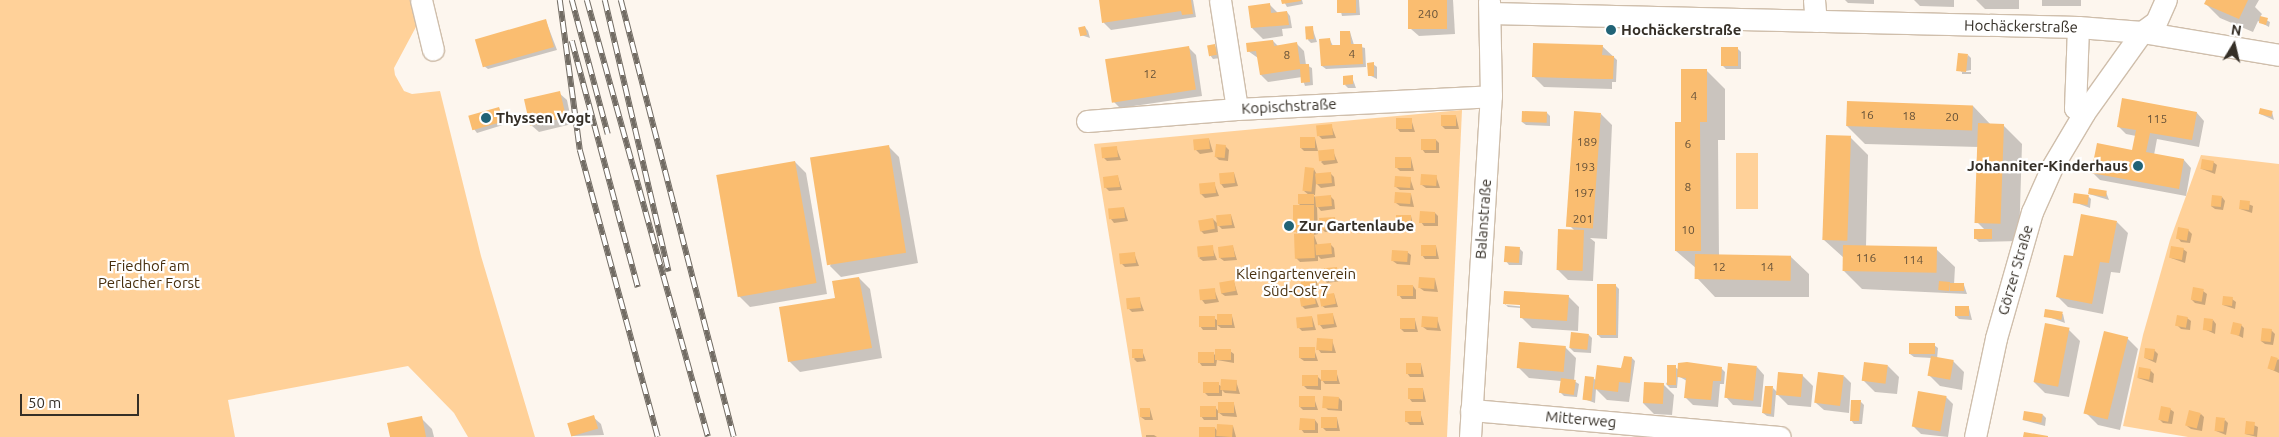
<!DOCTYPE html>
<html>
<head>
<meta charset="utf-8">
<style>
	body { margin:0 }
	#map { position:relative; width:2279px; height:437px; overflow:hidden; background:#fdf6ee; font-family:Ubuntu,sans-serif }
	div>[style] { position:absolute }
	.green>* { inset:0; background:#ffd199; transform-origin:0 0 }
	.shadow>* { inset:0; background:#0003; transform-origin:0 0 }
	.building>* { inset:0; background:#fabd70; transform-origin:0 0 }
	.roads { filter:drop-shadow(1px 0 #cfbeab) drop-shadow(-1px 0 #cfbeab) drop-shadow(0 1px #cfbeab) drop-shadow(0 -1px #cfbeab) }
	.minor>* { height:21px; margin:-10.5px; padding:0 10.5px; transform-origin:10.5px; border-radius:10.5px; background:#fff }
	.rail>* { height:5.5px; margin-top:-2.75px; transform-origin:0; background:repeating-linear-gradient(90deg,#fff 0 11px,#726c64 0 22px); box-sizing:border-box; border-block:1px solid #726c64 }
	.dots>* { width:14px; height:14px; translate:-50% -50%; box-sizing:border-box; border:2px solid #fff; border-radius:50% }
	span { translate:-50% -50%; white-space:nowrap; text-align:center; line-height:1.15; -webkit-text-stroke:4.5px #fff; paint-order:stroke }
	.number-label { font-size:12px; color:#665239 }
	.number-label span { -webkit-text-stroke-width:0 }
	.street-label { font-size:15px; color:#352f27 }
	.poi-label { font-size:15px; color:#352f27; font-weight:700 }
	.left { translate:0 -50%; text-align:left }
	.right { translate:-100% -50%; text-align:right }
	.park-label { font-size:15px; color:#482f0e }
	.north { position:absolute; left:2209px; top:20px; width:50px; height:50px; -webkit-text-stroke:4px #fff; paint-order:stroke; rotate:9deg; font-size:14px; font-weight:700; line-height:20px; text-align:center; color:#352f27 }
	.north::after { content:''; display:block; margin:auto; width:18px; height:22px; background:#352f27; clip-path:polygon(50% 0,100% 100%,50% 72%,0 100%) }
	.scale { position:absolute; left:20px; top:394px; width:119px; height:22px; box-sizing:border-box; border:2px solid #352f27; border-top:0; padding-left:6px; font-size:15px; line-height:18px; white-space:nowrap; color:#352f27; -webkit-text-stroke:4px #fff; paint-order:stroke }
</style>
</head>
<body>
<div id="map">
	<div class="green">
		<div style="clip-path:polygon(0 0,411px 0,417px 25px,394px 68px,395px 75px,404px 91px,412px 94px,440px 91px,481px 256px,535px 437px,468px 437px,454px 413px,408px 366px,228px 400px,235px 437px,0 437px)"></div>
		<div style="clip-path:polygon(1462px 110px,1447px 437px,1142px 437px,1094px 144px)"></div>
		<div style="left:1736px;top:153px;width:22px;height:56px"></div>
		<div style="clip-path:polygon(2201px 155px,2279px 164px,2279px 437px,2188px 437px,2123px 426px,2143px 335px,2170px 240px)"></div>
	</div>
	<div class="shadow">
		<div style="clip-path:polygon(1100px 0,1193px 0,1196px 17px,1111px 30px,1104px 23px)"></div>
		<div style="clip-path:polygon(1283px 0,1302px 0,1303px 4px,1287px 7px)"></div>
		<div style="clip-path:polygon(1338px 0,1359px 0,1360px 15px,1342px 16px)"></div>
		<div style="clip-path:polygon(1410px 0,1453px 0,1455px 34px,1419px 36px,1411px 29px)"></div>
		<div style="clip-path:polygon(1845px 0,1874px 0,1874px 4px,1848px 3px)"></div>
		<div style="clip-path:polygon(1914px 0,1954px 0,1954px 7px,1920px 6px)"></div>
		<div style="clip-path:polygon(1976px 0,2019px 0,2019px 9px,1985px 9px)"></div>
		<div style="left:2042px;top:0;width:39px;height:6px"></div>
		<div style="clip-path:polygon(2208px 0,2259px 0,2255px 7px,2262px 14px,2260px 17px,2270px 22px,2269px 27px,2258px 21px,2253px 32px,2220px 18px,2206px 4px)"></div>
		<div style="clip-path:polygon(1270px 5px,1279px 14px,1287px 12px,1290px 16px,1292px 28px,1282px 29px,1283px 36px,1263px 39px,1252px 28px)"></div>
		<div style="clip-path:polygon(546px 21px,557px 50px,488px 69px,484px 66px)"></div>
		<div style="clip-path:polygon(1085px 27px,1088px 31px,1090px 38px,1081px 35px)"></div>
		<div style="clip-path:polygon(1312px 27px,1317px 42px,1311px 43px,1308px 40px)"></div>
		<div style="clip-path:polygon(1350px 32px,1354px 45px,1365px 48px,1366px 67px,1326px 69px,1322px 66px,1330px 40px,1333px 46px,1342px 46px)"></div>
		<div style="clip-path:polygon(1273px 41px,1278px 46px,1297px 44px,1304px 51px,1306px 65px,1312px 68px,1313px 85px,1305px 86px,1302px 77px,1268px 82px,1261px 75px,1258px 58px,1248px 51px)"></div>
		<div style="clip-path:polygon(1215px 45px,1220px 58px,1213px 59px,1210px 55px)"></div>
		<div style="clip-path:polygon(1602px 46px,1617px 60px,1616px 82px,1612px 82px,1612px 89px,1544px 87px,1533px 76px)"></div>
		<div style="clip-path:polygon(1189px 48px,1196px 55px,1202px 96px,1120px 108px,1113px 101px)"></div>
		<div style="clip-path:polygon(1738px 49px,1741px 52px,1741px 69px,1726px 69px,1723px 66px)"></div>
		<div style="clip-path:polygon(1968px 55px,1971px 58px,1971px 70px,1961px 72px)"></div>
		<div style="clip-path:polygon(1373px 64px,1377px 67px,1377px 79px,1369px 75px)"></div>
		<div style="clip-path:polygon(1706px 70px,1725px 89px,1725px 140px,1718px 140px,1719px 256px,1790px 256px,1809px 274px,1809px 297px,1715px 297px,1697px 278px,1697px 269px,1676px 251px,1683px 124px)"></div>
		<div style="left:1962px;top:72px;width:9px;height:2px"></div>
		<div style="clip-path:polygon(1352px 77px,1356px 88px,1348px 88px,1345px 85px)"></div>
		<div style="clip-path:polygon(559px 93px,567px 100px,572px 124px,539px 132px,531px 125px,525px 101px)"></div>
		<div style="clip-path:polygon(2123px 100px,2197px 113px,2204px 121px,2199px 147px,2157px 139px,2154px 155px,2184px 160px,2191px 168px,2186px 196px,2100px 180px,2093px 173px,2133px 151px,2136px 136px,2126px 134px,2118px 126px)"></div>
		<div style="clip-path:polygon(1973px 106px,1991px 125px,2003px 125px,2022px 144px,2019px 241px,1979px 242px,1975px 238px,1985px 230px,1977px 222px,1979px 147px,1865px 144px,1847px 126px)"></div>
		<div style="clip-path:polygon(499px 108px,506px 124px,477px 133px,474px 129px)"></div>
		<div style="clip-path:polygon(2272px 112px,2274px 120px,2260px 114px)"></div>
		<div style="clip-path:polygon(1547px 113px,1550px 116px,1550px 126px,1526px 125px,1522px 122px)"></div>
		<div style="clip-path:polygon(1601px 114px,1612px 125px,1607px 239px,1590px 238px,1595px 242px,1593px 281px,1568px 280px,1557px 269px,1575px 231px,1571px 227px)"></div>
		<div style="clip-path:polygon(1456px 116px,1459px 129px,1445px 129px,1442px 126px)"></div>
		<div style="clip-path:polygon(1411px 119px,1415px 132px,1400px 132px,1397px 128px)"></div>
		<div style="clip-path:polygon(1331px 125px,1336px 138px,1322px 139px,1319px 136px)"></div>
		<div style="clip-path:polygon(1850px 137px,1868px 155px,1866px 247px,1936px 249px,1955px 267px,1954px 285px,1964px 285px,1967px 294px,1862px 289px,1843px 270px,1844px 258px,1824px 240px)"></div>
		<div style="clip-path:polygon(1315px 138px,1318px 151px,1304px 151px,1301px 148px)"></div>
		<div style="clip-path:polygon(1209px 139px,1213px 152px,1200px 154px,1196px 150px)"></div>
		<div style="clip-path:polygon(1436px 140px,1439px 143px,1439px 153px,1425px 153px,1422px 149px)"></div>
		<div style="clip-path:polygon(888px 146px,899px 157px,918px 263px,841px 277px,830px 266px)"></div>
		<div style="clip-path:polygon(1225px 146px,1229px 150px,1228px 161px,1219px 160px,1216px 157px)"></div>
		<div style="clip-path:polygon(1116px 147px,1121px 160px,1107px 161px,1104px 158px)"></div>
		<div style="clip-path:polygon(1333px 151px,1338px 163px,1324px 165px,1321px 162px)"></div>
		<div style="clip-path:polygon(1411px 158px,1414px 171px,1400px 171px,1396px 167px)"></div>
		<div style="clip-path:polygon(795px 162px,806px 173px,827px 294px,750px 307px,739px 296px)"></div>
		<div style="clip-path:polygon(2213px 162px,2217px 165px,2215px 174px,2202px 169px)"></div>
		<div style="clip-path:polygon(1314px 169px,1317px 175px,1330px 173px,1334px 177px,1335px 186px,1321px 188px,1316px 183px,1315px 195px,1313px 195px,1316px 198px,1331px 197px,1334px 200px,1335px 209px,1321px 211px,1317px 206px,1318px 234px,1314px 235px,1318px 246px,1330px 244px,1334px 248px,1335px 257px,1321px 259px,1318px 256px,1318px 261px,1300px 262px,1296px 258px,1300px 235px,1296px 232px,1302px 207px,1299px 204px,1309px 195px,1304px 191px)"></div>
		<div style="clip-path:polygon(1234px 173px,1238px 186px,1224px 188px,1221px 184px)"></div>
		<div style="clip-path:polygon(1436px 176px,1440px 188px,1426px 188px,1422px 185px)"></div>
		<div style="clip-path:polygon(1118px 177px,1122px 190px,1109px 191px,1105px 187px)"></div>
		<div style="clip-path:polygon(1410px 178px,1414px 190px,1400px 190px,1396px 187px)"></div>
		<div style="clip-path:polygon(1214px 183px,1219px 196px,1205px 198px,1201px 194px)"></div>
		<div style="clip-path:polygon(2106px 192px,2109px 200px,2089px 194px)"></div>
		<div style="clip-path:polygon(1411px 194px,1414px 207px,1400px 206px,1396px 203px)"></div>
		<div style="clip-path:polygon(2088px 196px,2091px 199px,2090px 208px,2074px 202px)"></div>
		<div style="clip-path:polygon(2222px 197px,2225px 201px,2223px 210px,2215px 209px,2211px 206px)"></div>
		<div style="clip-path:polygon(2241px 201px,2253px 206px,2252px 213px,2240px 209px)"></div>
		<div style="clip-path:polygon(1124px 208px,1128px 221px,1114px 223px,1111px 219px)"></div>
		<div style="clip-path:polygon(1435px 213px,1438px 216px,1438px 226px,1424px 226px,1421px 222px)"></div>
		<div style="clip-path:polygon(1231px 215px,1235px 228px,1222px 229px,1217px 224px,1218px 232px,1204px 234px,1200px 230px,1213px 219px,1218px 224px)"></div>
		<div style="clip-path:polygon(1411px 216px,1414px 229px,1400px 229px,1397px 225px)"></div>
		<div style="clip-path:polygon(1334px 218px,1339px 231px,1325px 232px,1322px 229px)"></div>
		<div style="clip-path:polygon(2117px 222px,2128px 233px,2120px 273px,2111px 272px,2103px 314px,2068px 307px,2057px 296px,2074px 258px)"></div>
		<div style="clip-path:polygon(2188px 230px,2192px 234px,2190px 243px,2181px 242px,2178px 238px)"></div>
		<div style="clip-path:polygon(1436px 246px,1439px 259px,1425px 259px,1422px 255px)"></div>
		<div style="clip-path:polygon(1212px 247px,1217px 260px,1203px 261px,1199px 258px)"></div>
		<div style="clip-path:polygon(1233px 247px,1237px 260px,1224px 261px,1220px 258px)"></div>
		<div style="clip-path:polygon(1519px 248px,1523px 252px,1522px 265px,1509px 265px,1506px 261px)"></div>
		<div style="clip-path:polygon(2183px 249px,2187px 252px,2185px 263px,2171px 258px)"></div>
		<div style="clip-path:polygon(1407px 252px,1411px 255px,1410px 265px,1397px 264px,1393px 261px)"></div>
		<div style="clip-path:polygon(1134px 253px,1139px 266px,1125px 267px,1122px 264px)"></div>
		<div style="clip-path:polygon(1336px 268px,1341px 281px,1327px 283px,1324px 279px)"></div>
		<div style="clip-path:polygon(1315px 276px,1319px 289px,1306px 290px,1302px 287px)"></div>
		<div style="clip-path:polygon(859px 278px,870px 289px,882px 358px,800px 372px,789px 361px,836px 299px)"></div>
		<div style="clip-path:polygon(1435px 279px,1438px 292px,1424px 291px,1420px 288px)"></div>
		<div style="clip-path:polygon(1234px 282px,1238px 295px,1225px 296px,1221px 293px)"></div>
		<div style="clip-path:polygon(1615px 285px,1619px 289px,1618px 338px,1601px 338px,1597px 334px)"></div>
		<div style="clip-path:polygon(1413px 286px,1416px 290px,1416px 299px,1402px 299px,1399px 295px)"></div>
		<div style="clip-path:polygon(1214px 289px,1219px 302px,1205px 304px,1202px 300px)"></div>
		<div style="clip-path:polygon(2203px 291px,2207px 294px,2205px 305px,2195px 303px,2192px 300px)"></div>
		<div style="clip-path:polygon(evenodd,1505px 292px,1568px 296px,1579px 307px,1578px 331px,1532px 328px,1521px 317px,1521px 308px,1508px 307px,1504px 303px,1505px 292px,1506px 303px,1527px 304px,1527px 307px,1506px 305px,1506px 303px)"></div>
		<div style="clip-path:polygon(1314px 294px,1319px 307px,1305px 309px,1301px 305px)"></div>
		<div style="clip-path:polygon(1334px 294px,1338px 307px,1325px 308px,1321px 305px)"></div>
		<div style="clip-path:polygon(1139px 298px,1144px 311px,1132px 312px,1129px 309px)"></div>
		<div style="clip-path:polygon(2232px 299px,2236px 302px,2235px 309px,2223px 305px)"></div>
		<div style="clip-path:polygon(1969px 308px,1972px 320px,1959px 319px,1956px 316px)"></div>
		<div style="clip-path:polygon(2063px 314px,2065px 323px,2046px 316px)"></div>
		<div style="clip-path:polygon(1333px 315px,1337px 327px,1323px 329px,1320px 325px)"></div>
		<div style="clip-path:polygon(1232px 316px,1235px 328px,1221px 328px,1217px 325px,1217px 330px,1203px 330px,1200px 326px,1214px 318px,1218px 321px)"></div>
		<div style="clip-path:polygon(1312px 317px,1316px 330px,1302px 331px,1299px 328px)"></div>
		<div style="clip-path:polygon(1437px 318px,1441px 331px,1427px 330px,1423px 327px)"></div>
		<div style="clip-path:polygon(2187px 318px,2191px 321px,2190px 330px,2181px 329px,2177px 325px)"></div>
		<div style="clip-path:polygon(1415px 320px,1418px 332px,1404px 332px,1401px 329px)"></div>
		<div style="clip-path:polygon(2213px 320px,2216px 324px,2215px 334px,2204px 329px)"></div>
		<div style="clip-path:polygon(2241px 325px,2244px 328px,2243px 338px,2233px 333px)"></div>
		<div style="clip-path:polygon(2069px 330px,2080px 341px,2069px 397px,2045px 393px,2034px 382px)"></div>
		<div style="clip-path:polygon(2271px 330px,2275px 334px,2273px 345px,2265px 344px,2261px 341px)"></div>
		<div style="clip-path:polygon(1589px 335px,1592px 338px,1591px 353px,1574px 352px,1570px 348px)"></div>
		<div style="clip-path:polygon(2127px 338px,2138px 349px,2120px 430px,2098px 425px,2087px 414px)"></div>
		<div style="clip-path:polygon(1332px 340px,1336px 353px,1321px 353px,1318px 349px)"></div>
		<div style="clip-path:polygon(1934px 345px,1938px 348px,1937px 359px,1953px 361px,1964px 372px,1962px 390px,1940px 386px,1929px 375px,1932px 358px,1914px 357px,1910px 354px)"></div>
		<div style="clip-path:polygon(1565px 347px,1576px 358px,1574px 381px,1579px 384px,1577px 397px,1564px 396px,1560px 392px,1561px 381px,1529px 378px,1518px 367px)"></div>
		<div style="clip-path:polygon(1314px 349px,1318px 361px,1304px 361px,1300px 358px)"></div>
		<div style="clip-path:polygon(1142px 350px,1146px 361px,1137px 362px,1134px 359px)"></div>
		<div style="clip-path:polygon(2154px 350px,2158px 354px,2156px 363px,2145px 358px)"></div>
		<div style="clip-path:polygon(1230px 351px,1234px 354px,1234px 363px,1217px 360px,1216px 366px,1202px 366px,1199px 362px,1213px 353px,1216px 356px)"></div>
		<div style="clip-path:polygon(1632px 358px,1635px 361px,1629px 402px,1607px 400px,1596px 389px,1595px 403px,1584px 399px,1593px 378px,1597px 381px,1620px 369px)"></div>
		<div style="clip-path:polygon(2278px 359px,2279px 360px,2279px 373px,2270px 369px)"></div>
		<div style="clip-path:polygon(1421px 364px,1424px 377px,1410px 377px,1407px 373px)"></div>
		<div style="clip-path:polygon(1888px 366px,1899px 377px,1897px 394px,1875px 392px,1864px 381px)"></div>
		<div style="clip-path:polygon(1675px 367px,1679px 370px,1722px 369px,1725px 372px,1724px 384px,1720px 384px,1718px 407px,1693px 405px,1685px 397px,1687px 381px,1678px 376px,1677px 388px,1670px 388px,1666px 384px)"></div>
		<div style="clip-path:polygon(1757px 367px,1764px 375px,1761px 407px,1733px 405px,1726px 397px)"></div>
		<div style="clip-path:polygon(2150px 370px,2154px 374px,2153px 383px,2138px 378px)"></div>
		<div style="clip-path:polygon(1336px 371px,1340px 384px,1325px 384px,1322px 380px)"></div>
		<div style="clip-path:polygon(1802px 375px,1813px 386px,1811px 407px,1788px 405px,1776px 393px,1774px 417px,1767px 416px,1763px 413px,1773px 388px,1777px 392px)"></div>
		<div style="clip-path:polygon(1844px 376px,1851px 383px,1849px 413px,1824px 410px,1816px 403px)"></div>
		<div style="clip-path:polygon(1318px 377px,1321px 380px,1321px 390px,1307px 389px,1304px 386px)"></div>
		<div style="clip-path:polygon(1236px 381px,1240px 394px,1225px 393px,1222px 390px,1222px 396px,1208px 396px,1204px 392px,1218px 384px,1222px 387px)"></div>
		<div style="clip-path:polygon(1663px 384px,1674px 395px,1672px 415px,1654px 414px,1643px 403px)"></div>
		<div style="clip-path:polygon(1423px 389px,1426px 402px,1412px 402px,1409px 398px)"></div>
		<div style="clip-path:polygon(1946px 397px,1953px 404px,1948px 437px,1921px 434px,1913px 426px)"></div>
		<div style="clip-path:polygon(1314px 398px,1318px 410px,1303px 410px,1300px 407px)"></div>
		<div style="clip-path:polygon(1339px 398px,1342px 401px,1342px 411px,1328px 410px,1325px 407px)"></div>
		<div style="clip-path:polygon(1860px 401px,1864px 405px,1862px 424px,1854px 424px,1851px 420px)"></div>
		<div style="clip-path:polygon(1234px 404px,1237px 417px,1223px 416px,1218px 412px,1218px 420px,1204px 420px,1201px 416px,1215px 407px,1219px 412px)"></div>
		<div style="clip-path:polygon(1150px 409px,1153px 420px,1145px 420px,1141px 417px)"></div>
		<div style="clip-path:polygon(2170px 409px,2174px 412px,2172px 424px,2163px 423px,2159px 419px)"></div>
		<div style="clip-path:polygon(1420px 412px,1424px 425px,1410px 425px,1406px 421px)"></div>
		<div style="clip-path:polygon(2201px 414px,2204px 417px,2202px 431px,2191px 429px,2187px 426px)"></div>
		<div style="clip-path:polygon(2043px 415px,2046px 418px,2045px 426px,2023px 420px)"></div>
		<div style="clip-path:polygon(593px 417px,601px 424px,604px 435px,572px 436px)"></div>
		<div style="clip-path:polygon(421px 418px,432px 429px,434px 437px,392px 437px)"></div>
		<div style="clip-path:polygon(1337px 418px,1340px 431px,1326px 431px,1322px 427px)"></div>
		<div style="clip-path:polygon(1315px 420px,1318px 424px,1318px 433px,1304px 433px,1301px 429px)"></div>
		<div style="clip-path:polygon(2225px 420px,2228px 423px,2226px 435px,2216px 431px)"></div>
		<div style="clip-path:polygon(2247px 422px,2258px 427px,2257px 437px,2245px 434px)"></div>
		<div style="clip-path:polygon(1233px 426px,1236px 437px,1200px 437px,1215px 428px,1218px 432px)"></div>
		<div style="clip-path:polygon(1146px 435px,1154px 435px,1157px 437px,1146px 437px)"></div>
	</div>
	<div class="building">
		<div style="clip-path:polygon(1099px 0,1191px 0,1193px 14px,1182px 15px,1181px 11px,1102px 23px)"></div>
		<div style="clip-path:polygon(1281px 0,1301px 0,1301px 1px,1282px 4px)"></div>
		<div style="left:1337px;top:0;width:19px;height:13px"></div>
		<div style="left:1408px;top:0;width:39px;height:29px"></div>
		<div style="clip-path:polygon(2206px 0,2248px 0,2239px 19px,2204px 4px)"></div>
		<div style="clip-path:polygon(1270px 3px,1271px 13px,1287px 11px,1289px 25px,1251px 28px,1248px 6px)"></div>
		<div style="clip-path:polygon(2260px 16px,2268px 18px,2266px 25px,2259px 23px)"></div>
		<div style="left:546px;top:19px;width:29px;height:74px;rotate:74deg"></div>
		<div style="left:1085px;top:26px;width:9px;height:7px;rotate:77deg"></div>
		<div style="left:1313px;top:26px;width:13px;height:8px;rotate:86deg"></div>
		<div style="clip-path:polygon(1340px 31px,1350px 31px,1351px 44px,1362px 44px,1363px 64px,1321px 66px,1319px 39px,1330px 38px,1331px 45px,1340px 45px)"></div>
		<div style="clip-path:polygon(1273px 40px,1274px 46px,1297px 42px,1300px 64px,1309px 64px,1310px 82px,1301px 83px,1300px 69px,1260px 75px,1256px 51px,1247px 52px,1246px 43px)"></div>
		<div style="clip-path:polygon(1533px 43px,1603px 45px,1602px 55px,1614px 56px,1613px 79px,1602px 79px,1603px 66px,1602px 79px,1532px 77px)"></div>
		<div style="left:1215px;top:44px;width:11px;height:8px;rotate:80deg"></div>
		<div style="left:1189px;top:46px;width:44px;height:85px;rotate:81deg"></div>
		<div style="left:1738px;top:47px;width:19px;height:17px;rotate:90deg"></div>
		<div style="left:1958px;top:53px;width:10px;height:18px;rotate:6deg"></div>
		<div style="clip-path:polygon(1374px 62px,1374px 76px,1368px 76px,1367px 63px)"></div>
		<div style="clip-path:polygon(1681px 69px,1707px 69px,1707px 122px,1700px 122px,1701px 251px,1675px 251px,1675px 122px,1681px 122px)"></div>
		<div style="clip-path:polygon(1353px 75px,1353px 84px,1343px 85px,1343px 76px)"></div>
		<div style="left:560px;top:91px;width:27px;height:37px;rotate:77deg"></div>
		<div style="clip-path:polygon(2122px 98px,2197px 112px,2192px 140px,2150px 133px,2146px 152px,2184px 159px,2179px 189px,2091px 173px,2097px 143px,2132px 150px,2136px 130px,2117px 127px)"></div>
		<div style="left:1847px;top:101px;width:126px;height:25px;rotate:2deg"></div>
		<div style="left:499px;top:107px;width:15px;height:32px;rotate:74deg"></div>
		<div style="left:2260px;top:108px;width:13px;height:6px;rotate:13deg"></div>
		<div style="left:1522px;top:111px;width:25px;height:11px;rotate:2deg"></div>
		<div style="left:1574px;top:111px;width:27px;height:116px;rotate:4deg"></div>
		<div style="left:1441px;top:115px;width:15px;height:11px"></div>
		<div style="left:1396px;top:118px;width:16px;height:11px"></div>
		<div style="left:1978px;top:123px;width:26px;height:100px;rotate:2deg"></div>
		<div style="left:1332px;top:124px;width:11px;height:16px;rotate:85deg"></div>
		<div style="left:1826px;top:135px;width:25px;height:105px;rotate:2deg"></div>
		<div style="left:1300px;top:137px;width:15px;height:11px"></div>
		<div style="left:1209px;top:138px;width:11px;height:16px;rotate:85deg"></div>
		<div style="left:1421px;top:139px;width:15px;height:11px"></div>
		<div style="left:1216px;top:144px;width:10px;height:13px;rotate:6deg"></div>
		<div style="left:889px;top:145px;width:109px;height:80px;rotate:81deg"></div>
		<div style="left:1117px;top:146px;width:11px;height:16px;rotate:85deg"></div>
		<div style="left:1334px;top:149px;width:11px;height:16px;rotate:85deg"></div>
		<div style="left:1395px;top:157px;width:16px;height:11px"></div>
		<div style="left:2202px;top:159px;width:12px;height:10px;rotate:9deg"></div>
		<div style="left:795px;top:161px;width:124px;height:80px;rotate:80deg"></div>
		<div style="left:1305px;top:167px;width:9px;height:24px;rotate:6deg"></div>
		<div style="left:1234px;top:172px;width:11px;height:15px;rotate:85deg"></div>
		<div style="left:1331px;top:172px;width:11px;height:16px;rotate:85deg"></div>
		<div style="left:1421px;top:174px;width:16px;height:11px;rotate:4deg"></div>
		<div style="clip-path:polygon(1118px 175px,1120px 187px,1104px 188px,1103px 177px)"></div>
		<div style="left:1395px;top:176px;width:16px;height:11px;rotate:4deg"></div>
		<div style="left:1215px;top:182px;width:11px;height:16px;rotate:85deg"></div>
		<div style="left:2089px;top:188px;width:18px;height:6px;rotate:9deg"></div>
		<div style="left:1395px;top:192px;width:16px;height:11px;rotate:4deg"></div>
		<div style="left:2074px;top:193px;width:15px;height:10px;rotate:8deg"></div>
		<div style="left:1298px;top:194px;width:16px;height:10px"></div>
		<div style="left:1331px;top:195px;width:11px;height:16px;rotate:85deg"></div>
		<div style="left:2212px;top:195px;width:10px;height:11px;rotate:6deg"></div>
		<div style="left:2240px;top:200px;width:10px;height:9px;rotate:6deg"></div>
		<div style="left:1293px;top:205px;width:21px;height:27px"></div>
		<div style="left:1124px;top:207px;width:11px;height:16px;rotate:85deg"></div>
		<div style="clip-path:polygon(1420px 211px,1435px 212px,1435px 223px,1419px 223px)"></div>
		<div style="left:1231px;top:214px;width:11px;height:15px;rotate:85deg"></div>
		<div style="clip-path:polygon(2081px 214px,2117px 221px,2109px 263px,2100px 262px,2092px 304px,2056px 297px,2064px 255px,2073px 256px)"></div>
		<div style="left:1396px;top:215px;width:15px;height:11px"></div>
		<div style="clip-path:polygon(1335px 217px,1336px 228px,1321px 230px,1319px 218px)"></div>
		<div style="left:1213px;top:218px;width:11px;height:15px;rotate:80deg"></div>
		<div style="left:2178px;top:227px;width:11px;height:12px;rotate:10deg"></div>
		<div style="left:1558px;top:229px;width:26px;height:41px;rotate:2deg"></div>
		<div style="left:1974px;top:229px;width:18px;height:10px"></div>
		<div style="left:1314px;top:233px;width:25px;height:20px;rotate:88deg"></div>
		<div style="left:1331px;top:243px;width:11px;height:16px;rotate:85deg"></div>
		<div style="left:1213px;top:245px;width:11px;height:16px;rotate:85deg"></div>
		<div style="clip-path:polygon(1233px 245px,1235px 257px,1219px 258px,1218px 247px)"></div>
		<div style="left:1421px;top:245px;width:15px;height:11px"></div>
		<div style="left:1843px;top:245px;width:94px;height:26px;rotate:1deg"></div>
		<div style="left:1505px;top:246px;width:15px;height:16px;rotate:4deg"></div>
		<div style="left:2171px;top:246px;width:13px;height:12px;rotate:9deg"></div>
		<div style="left:1392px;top:250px;width:16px;height:11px;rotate:4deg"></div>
		<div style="left:1135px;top:252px;width:11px;height:16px;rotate:85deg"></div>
		<div style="left:1695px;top:254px;width:96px;height:25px;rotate:1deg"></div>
		<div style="left:1337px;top:267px;width:11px;height:16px;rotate:85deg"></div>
		<div style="left:1315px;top:274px;width:12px;height:15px;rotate:85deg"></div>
		<div style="clip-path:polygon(859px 277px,872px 348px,788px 362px,779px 307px,835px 298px,832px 281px)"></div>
		<div style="left:1419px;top:277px;width:16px;height:11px;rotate:4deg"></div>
		<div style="left:1234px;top:280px;width:11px;height:15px;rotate:80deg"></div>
		<div style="left:1939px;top:281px;width:11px;height:9px;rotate:5deg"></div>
		<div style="left:1950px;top:283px;width:14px;height:8px"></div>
		<div style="left:1597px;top:284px;width:19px;height:51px"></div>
		<div style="left:1397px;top:285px;width:16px;height:11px"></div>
		<div style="left:2193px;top:287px;width:11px;height:13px;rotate:10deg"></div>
		<div style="left:1215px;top:288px;width:11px;height:16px;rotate:85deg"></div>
		<div style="clip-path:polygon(1504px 291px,1569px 295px,1567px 321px,1520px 318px,1520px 305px,1503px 304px)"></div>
		<div style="left:1314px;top:293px;width:11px;height:15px;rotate:80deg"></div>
		<div style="left:1334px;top:293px;width:11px;height:15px;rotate:80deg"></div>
		<div style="left:2223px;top:296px;width:10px;height:9px;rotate:6deg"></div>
		<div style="left:1140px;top:297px;width:11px;height:14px;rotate:85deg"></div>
		<div style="left:1955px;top:306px;width:14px;height:10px"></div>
		<div style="left:2045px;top:309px;width:18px;height:8px;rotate:9deg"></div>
		<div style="left:1333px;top:313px;width:11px;height:16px;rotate:85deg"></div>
		<div style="left:1217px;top:314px;width:15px;height:11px"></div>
		<div style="left:2177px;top:315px;width:11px;height:11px;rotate:10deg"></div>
		<div style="left:1199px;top:316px;width:16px;height:11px"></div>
		<div style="left:1312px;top:316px;width:11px;height:16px;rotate:85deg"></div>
		<div style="left:1422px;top:316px;width:16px;height:11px;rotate:4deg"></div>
		<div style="left:1400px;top:318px;width:15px;height:11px"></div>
		<div style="left:2204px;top:318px;width:9px;height:12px;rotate:6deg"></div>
		<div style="left:2233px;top:322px;width:9px;height:12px;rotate:13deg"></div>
		<div style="left:2045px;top:323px;width:25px;height:60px;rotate:11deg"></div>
		<div style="left:2262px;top:328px;width:10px;height:13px;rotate:6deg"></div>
		<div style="left:2104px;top:331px;width:25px;height:85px;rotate:14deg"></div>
		<div style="left:1571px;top:332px;width:18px;height:16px;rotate:6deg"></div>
		<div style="left:1317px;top:338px;width:16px;height:12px;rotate:4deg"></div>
		<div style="left:1519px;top:342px;width:47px;height:26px;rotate:5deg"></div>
		<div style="left:1909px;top:343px;width:26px;height:11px"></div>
		<div style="left:1299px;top:347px;width:16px;height:11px"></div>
		<div style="clip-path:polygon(2145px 348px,2155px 349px,2153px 360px,2144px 358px)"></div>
		<div style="left:1143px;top:349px;width:9px;height:11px;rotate:90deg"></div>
		<div style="left:1215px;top:349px;width:16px;height:11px"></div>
		<div style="left:1198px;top:352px;width:16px;height:11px"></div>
		<div style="clip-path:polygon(1624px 356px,1632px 357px,1630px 383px,1619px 382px,1618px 392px,1594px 389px,1597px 365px,1621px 368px)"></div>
		<div style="left:1931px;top:356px;width:23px;height:20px;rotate:10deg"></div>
		<div style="left:2271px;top:356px;width:7px;height:13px;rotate:16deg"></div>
		<div style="clip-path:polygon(1687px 362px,1722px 367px,1721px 381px,1713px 381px,1711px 400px,1684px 398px,1686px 378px,1677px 377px,1678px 363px)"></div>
		<div style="left:1864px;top:362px;width:24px;height:19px;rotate:7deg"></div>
		<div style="left:1406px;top:363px;width:15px;height:11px"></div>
		<div style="left:1728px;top:363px;width:29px;height:35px;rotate:6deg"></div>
		<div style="left:1667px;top:365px;width:9px;height:20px"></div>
		<div style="left:2139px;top:367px;width:12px;height:11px;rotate:9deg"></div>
		<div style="left:1321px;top:370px;width:16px;height:11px"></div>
		<div style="left:1778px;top:372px;width:25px;height:23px;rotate:5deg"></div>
		<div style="left:1818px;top:372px;width:26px;height:31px;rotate:7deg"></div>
		<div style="left:1302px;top:375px;width:16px;height:11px"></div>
		<div style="left:1585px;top:376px;width:9px;height:24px;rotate:6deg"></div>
		<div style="left:1561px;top:378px;width:15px;height:15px;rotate:8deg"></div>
		<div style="left:1221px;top:379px;width:16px;height:11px;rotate:4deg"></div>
		<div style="left:1203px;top:382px;width:16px;height:11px"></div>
		<div style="left:1644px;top:382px;width:20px;height:21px;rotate:3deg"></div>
		<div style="clip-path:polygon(1765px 386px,1773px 386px,1771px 414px,1762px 413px)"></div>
		<div style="left:1408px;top:388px;width:15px;height:11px"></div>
		<div style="left:1918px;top:391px;width:29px;height:36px;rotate:10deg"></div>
		<div style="left:1299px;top:396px;width:16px;height:11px"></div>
		<div style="left:1323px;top:396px;width:16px;height:12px;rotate:4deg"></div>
		<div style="clip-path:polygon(1851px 400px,1861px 400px,1859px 421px,1850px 421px)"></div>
		<div style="left:1218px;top:402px;width:16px;height:11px"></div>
		<div style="left:1200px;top:406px;width:16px;height:11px"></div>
		<div style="left:2161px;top:406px;width:10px;height:14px;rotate:11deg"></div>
		<div style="left:1140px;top:408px;width:10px;height:9px"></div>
		<div style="left:2189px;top:410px;width:12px;height:16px;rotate:14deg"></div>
		<div style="left:1405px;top:411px;width:16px;height:11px"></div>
		<div style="left:2024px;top:411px;width:19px;height:9px;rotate:9deg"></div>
		<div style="left:594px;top:415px;width:14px;height:28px;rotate:73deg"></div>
		<div style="clip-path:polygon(422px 416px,426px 437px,390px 437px,387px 423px)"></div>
		<div style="left:1321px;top:417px;width:16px;height:11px"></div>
		<div style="left:2216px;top:417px;width:9px;height:14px;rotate:6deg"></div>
		<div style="clip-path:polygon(1300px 418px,1315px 419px,1315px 430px,1299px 430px)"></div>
		<div style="left:2246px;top:421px;width:9px;height:13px;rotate:6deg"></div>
		<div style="left:1217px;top:424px;width:16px;height:12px;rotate:4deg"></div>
		<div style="left:1199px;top:427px;width:16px;height:10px"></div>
		<div style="clip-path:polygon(2024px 432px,2048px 436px,2048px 437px,2023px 437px)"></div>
	</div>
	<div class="roads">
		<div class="minor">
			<div style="left:421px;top:0;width:51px;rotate:76.5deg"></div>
			<div style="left:1220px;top:0;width:110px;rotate:81.1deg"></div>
			<div style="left:1814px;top:0;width:21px;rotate:85deg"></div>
			<div style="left:1490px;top:13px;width:588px;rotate:1.36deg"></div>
			<div style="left:2078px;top:27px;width:64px;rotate:4.5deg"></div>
			<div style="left:2142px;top:32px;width:139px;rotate:9.5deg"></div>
			<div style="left:2078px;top:27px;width:81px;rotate:92.1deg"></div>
			<div style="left:2075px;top:108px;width:10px;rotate:29deg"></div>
			<div style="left:1087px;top:121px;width:150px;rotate:-4.6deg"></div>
			<div style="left:1237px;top:109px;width:254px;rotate:-2.9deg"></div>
			<div style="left:1471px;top:410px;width:310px;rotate:5deg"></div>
			<div style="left:1470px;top:437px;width:342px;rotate:-86.5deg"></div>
			<div style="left:1491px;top:96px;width:95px;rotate:-91.2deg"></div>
			<div style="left:1975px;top:437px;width:101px;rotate:-78deg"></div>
			<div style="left:1996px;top:338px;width:131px;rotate:-74.1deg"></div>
			<div style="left:2032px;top:212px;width:49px;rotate:-66deg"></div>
			<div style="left:2052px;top:167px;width:63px;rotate:-59.3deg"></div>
			<div style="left:2084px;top:113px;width:100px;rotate:-54.4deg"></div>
			<div style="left:2142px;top:32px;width:17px;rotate:-36deg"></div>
			<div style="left:2156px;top:22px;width:24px;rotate:-66deg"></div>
		</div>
	</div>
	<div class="rail">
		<div style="left:560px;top:0;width:151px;rotate:82.4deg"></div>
		<div style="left:580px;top:150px;width:297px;rotate:74.8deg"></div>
		<div style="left:572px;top:0;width:139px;rotate:75deg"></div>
		<div style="left:587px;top:0;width:453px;rotate:74.5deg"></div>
		<div style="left:605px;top:0;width:279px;rotate:76.8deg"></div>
		<div style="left:621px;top:0;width:451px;rotate:75.5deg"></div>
		<div style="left:572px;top:41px;width:255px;rotate:75deg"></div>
	</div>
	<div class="dots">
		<div style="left:1611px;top:30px;background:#216376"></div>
		<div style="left:486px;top:118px;background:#216376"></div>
		<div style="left:2138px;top:166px;background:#216376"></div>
		<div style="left:1289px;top:226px;background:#216376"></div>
	</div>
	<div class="number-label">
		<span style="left:1428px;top:14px">240</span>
		<span style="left:1352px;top:54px">4</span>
		<span style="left:1287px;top:55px">8</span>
		<span style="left:1150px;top:74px">12</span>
		<span style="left:1694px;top:96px">4</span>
		<span style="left:1867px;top:115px">16</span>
		<span style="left:1909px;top:116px">18</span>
		<span style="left:1952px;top:117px">20</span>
		<span style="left:2157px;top:119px">115</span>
		<span style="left:1587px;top:142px">189</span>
		<span style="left:1688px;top:144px">6</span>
		<span style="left:1585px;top:167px">193</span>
		<span style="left:1688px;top:187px">8</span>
		<span style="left:1584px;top:193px">197</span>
		<span style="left:1583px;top:219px">201</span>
		<span style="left:1688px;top:230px">10</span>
		<span style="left:1866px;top:258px">116</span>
		<span style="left:1913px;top:260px">114</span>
		<span style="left:1719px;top:267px">12</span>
		<span style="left:1767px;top:267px">14</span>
	</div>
	<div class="street-label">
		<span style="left:2021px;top:26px;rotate:1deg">Hochäckerstraße</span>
		<span style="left:1289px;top:106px;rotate:-3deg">Kopischstraße</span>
		<span style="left:1483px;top:219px;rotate:-86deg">Balanstraße</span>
		<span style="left:2015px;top:270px;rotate:-74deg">Görzer Straße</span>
		<span style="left:1581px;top:419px;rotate:5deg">Mitterweg</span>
	</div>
	<div class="poi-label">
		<span class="left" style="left:1621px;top:30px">Hochäckerstraße</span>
		<span class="left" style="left:496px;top:118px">Thyssen Vogt</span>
		<span class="right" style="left:2128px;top:166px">Johanniter-Kinderhaus</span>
		<span class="left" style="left:1299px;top:226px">Zur Gartenlaube</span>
	</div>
	<div class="park-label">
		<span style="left:149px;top:274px">Friedhof am<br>Perlacher Forst</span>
		<span style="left:1296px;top:282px">Kleingartenverein<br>Süd-Ost 7</span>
	</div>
	<div class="north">N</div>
	<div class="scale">50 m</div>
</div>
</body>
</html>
